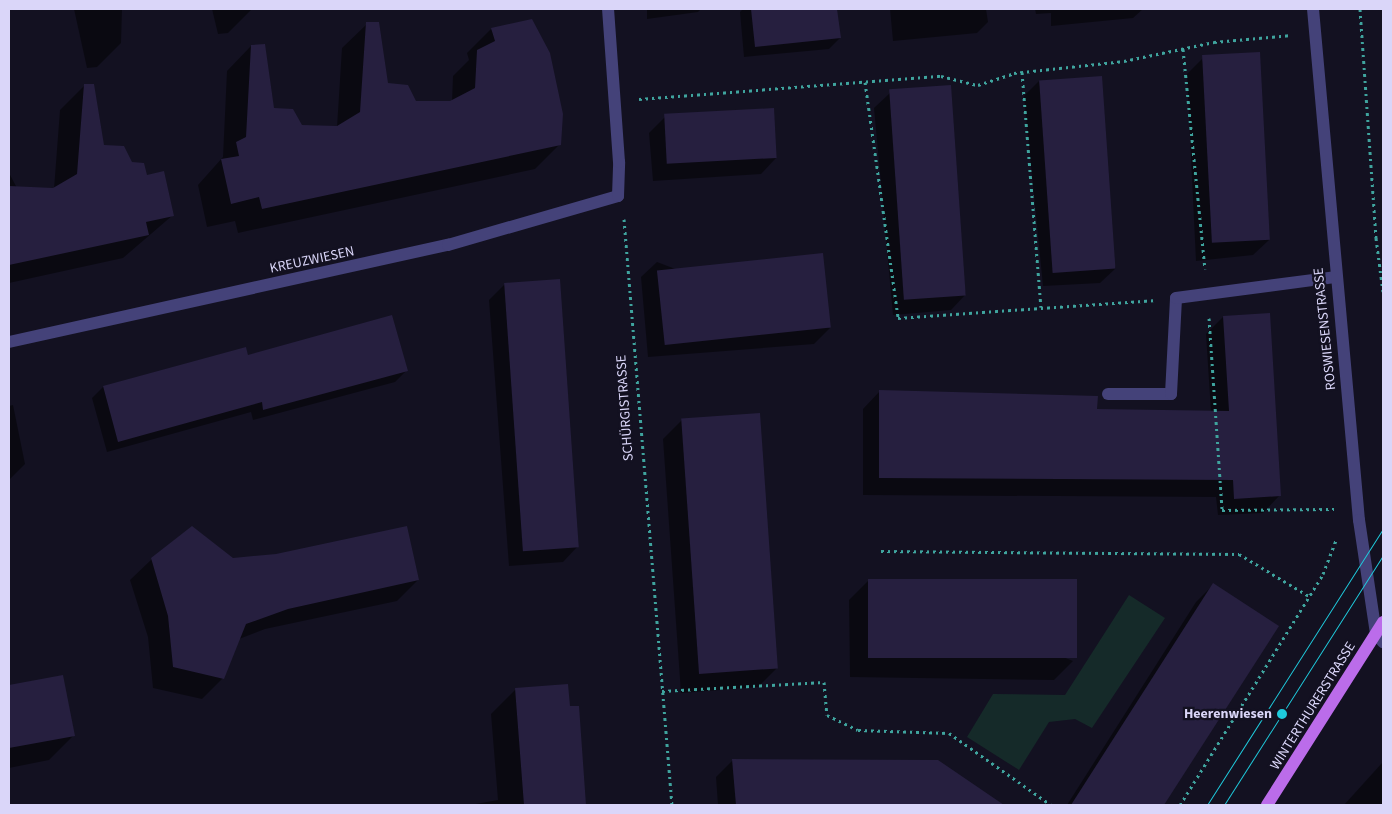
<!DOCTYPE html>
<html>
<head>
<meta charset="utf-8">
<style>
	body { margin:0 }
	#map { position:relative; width:1392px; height:814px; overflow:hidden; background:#131121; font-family:"Source Sans 3",sans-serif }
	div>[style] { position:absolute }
	.green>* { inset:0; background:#152a29 }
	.shadow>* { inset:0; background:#0007 }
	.building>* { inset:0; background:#261f3f; transform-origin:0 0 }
	.path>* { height:3px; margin-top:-1.5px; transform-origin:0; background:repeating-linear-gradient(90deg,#3fa49e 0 2.5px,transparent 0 6.5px) }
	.lane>* { height:12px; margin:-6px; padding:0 6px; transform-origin:6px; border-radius:6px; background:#444279 }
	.street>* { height:12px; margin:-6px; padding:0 6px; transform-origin:6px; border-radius:6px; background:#444279 }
	.primary>* { height:12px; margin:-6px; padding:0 6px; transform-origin:6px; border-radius:6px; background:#bb6cea }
	.tram>* { height:1px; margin:-0.5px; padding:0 0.5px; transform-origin:0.5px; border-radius:0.5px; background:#1fcadc }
	.dots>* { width:14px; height:14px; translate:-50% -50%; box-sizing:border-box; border:2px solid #131121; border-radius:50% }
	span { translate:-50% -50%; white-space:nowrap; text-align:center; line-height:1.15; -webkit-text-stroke:4.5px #131121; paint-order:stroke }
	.street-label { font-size:14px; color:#dad6f9 }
	.poi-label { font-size:14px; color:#dad6f9; font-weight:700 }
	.right { translate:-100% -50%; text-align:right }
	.frame { position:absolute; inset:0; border:10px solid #dad6f9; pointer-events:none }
</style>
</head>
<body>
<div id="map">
	<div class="green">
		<div style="clip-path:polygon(1129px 595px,1165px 618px,1092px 728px,1075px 719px,1049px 722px,1019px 770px,967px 737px,993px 694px,1065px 695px)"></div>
	</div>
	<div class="shadow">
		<div style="clip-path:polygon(74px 9px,122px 9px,121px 43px,97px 67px,87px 68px)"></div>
		<div style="clip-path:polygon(212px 9px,252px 9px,228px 33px,218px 34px)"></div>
		<div style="clip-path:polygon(647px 9px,701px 9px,698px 12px,647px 19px)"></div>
		<div style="clip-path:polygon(743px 9px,836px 9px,840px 38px,829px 49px,744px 57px,740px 12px)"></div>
		<div style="clip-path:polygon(890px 9px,986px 9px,988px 22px,977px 33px,893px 41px)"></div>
		<div style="clip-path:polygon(1035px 9px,1143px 9px,1133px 18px,1051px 26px,1051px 13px,1036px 14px)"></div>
		<div style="clip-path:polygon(367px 24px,387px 84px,415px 102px,452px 102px,453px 76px,469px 60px,467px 53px,491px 29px,560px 144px,535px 169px,238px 233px,235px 221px,207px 227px,198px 185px,223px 157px,227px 71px,251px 46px,273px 109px,302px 127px,337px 127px,342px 48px)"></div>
		<div style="clip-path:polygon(1202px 59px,1269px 240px,1253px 255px,1196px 261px,1187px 74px)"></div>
		<div style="clip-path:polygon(1039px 81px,1116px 268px,1100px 283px,1043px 286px,1024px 96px)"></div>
		<div style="clip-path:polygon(84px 86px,103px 147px,131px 163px,146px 177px,173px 215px,123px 258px,9px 283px,9px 173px,17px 188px,54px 189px,60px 110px)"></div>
		<div style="clip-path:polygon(890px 93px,966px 294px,951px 310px,893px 315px,874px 108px)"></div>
		<div style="clip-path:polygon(665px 117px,776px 158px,761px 174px,653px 181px,649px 133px)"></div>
		<div style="clip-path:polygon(657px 262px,830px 328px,814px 344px,648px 357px,641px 277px)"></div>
		<div style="clip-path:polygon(505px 284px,578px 546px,563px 562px,509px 566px,489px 300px)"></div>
		<div style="clip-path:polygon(1223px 317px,1280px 495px,1263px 513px,1218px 515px,1216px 497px,863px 495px,863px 409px,880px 391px,1096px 410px,1211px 412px,1206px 334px)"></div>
		<div style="clip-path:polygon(246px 348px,248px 356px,406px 371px,395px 382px,253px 420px,251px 412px,107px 452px,92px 398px,103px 387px)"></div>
		<div style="clip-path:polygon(13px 405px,25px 464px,9px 480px,9px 406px)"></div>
		<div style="clip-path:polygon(682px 420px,777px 668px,758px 687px,681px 693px,663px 439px)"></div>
		<div style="clip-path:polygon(152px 559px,233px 560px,418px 580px,397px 601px,265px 629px,239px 639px,223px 678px,202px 699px,153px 688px,148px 637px,130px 580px)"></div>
		<div style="clip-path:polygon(869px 580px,1073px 661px,1054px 680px,850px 677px,849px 600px)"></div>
		<div style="clip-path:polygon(1213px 585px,1277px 626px,1163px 805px,1067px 805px,1196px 602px)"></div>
		<div style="clip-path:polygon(62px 676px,73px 736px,49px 760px,9px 768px,9px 686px)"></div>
		<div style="clip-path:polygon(515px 690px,569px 708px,578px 707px,585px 805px,470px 805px,498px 800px,491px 714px)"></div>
		<div style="clip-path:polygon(733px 760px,938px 762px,1001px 805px,718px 805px,716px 777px)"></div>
		<div style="clip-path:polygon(1382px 763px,1383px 805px,1344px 805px)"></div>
	</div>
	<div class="building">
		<div style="clip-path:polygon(751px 9px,837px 9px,841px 38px,755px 47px)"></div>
		<div style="clip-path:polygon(532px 19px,550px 53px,563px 114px,561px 145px,262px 209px,259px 197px,231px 204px,221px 159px,239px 156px,236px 142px,246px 137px,251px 45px,265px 44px,274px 108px,293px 109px,302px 125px,337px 126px,360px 112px,366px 22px,379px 22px,388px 83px,408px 85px,416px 101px,450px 101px,475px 88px,477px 50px,495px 41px,491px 28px)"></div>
		<div style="left:1260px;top:52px;width:188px;height:58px;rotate:87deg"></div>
		<div style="left:1102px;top:76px;width:193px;height:63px;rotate:86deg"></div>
		<div style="clip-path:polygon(84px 84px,94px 84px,104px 145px,124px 146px,132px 162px,144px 163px,147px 175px,164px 171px,174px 216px,146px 222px,149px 235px,9px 265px,9px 186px,53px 188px,77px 174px)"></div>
		<div style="left:951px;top:85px;width:211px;height:62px;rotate:86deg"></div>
		<div style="left:774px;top:108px;width:50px;height:110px;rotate:87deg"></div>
		<div style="left:823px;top:253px;width:75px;height:167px;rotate:84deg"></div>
		<div style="left:560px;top:279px;width:269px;height:56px;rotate:86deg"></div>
		<div style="clip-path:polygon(1270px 313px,1281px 496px,1234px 499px,1233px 480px,879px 478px,879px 390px,1098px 396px,1097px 409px,1229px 411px,1223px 316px)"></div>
		<div style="clip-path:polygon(392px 315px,408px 371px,263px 410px,262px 402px,118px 442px,103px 386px,246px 347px,248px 355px)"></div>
		<div style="left:760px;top:413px;width:256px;height:79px;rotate:86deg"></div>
		<div style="clip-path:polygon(192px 526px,233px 558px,276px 554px,407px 526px,419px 580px,288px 609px,246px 624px,224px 679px,173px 667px,168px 616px,151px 558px)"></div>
		<div style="left:868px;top:579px;width:209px;height:79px"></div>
		<div style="clip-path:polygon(1213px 583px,1279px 626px,1164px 805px,1071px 805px)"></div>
		<div style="clip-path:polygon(63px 675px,75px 736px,9px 748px,9px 685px)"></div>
		<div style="clip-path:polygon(568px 684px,570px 706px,579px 706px,586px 805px,524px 805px,515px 688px)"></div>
		<div style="clip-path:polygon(732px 759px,938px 760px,1004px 805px,736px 805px)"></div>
	</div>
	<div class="path">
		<div style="left:1360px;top:9px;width:230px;rotate:86deg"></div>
		<div style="left:1376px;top:238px;width:54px;rotate:82.6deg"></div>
		<div style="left:1183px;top:49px;width:221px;rotate:84.3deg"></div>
		<div style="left:1022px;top:72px;width:236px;rotate:85.4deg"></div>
		<div style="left:865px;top:82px;width:238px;rotate:82deg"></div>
		<div style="left:898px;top:318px;width:256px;rotate:-4deg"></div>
		<div style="left:639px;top:99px;width:303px;rotate:-4.4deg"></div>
		<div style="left:941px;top:76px;width:38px;rotate:14deg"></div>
		<div style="left:978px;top:85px;width:38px;rotate:-18deg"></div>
		<div style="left:1014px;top:73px;width:111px;rotate:-6.2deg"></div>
		<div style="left:1124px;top:61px;width:92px;rotate:-11.9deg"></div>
		<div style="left:1214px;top:42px;width:78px;rotate:-5.1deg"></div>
		<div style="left:624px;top:219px;width:588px;rotate:85.32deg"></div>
		<div style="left:1209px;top:318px;width:192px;rotate:86.1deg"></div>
		<div style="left:1222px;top:510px;width:112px;rotate:-0.5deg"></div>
		<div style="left:881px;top:551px;width:358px;rotate:0.5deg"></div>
		<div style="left:1239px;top:554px;width:82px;rotate:31deg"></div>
		<div style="left:662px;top:691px;width:162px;rotate:-3.2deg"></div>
		<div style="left:824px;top:682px;width:33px;rotate:85deg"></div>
		<div style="left:827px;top:715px;width:34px;rotate:26deg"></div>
		<div style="left:858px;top:730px;width:91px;rotate:1.9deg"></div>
		<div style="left:949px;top:733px;width:125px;rotate:35.2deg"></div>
		<div style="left:1180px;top:805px;width:272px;rotate:-58.2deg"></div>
		<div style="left:1323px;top:574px;width:36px;rotate:-69deg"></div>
	</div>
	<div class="lane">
		<div style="left:1108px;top:394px;width:63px"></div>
		<div style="left:1171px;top:394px;width:96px;rotate:-87deg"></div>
		<div style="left:1176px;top:298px;width:160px;rotate:-7.5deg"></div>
	</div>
	<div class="street">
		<div style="left:1313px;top:9px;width:513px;rotate:84.86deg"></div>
		<div style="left:1359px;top:520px;width:115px;rotate:81.5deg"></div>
		<div style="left:1376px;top:634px;width:11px;rotate:49deg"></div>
		<div style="left:9px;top:342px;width:450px;rotate:-12.5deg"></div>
		<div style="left:448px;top:245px;width:177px;rotate:-16.1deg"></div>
		<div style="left:618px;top:196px;width:34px;rotate:-88deg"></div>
		<div style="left:619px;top:162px;width:153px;rotate:-94.1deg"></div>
	</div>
	<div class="primary">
		<div style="left:1267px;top:805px;width:217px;rotate:-57.6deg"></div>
	</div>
	<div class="tram">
		<div style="left:1207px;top:805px;width:327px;rotate:-57.5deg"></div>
		<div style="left:1224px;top:805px;width:296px;rotate:-57.5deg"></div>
	</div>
	<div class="dots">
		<div style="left:1282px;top:714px;background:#1fcadc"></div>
	</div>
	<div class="street-label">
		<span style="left:312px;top:260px;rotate:-12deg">KREUZWIESEN</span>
		<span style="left:1325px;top:329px;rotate:-96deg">ROSWIESENSTRASSE</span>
		<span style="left:625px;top:408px;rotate:-94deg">SCHÜRGISTRASSE</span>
		<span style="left:1313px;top:706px;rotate:-58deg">WINTERTHURERSTRASSE</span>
	</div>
	<div class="poi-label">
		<span class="right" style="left:1272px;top:714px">Heerenwiesen</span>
	</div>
	<div class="frame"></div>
</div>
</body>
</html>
